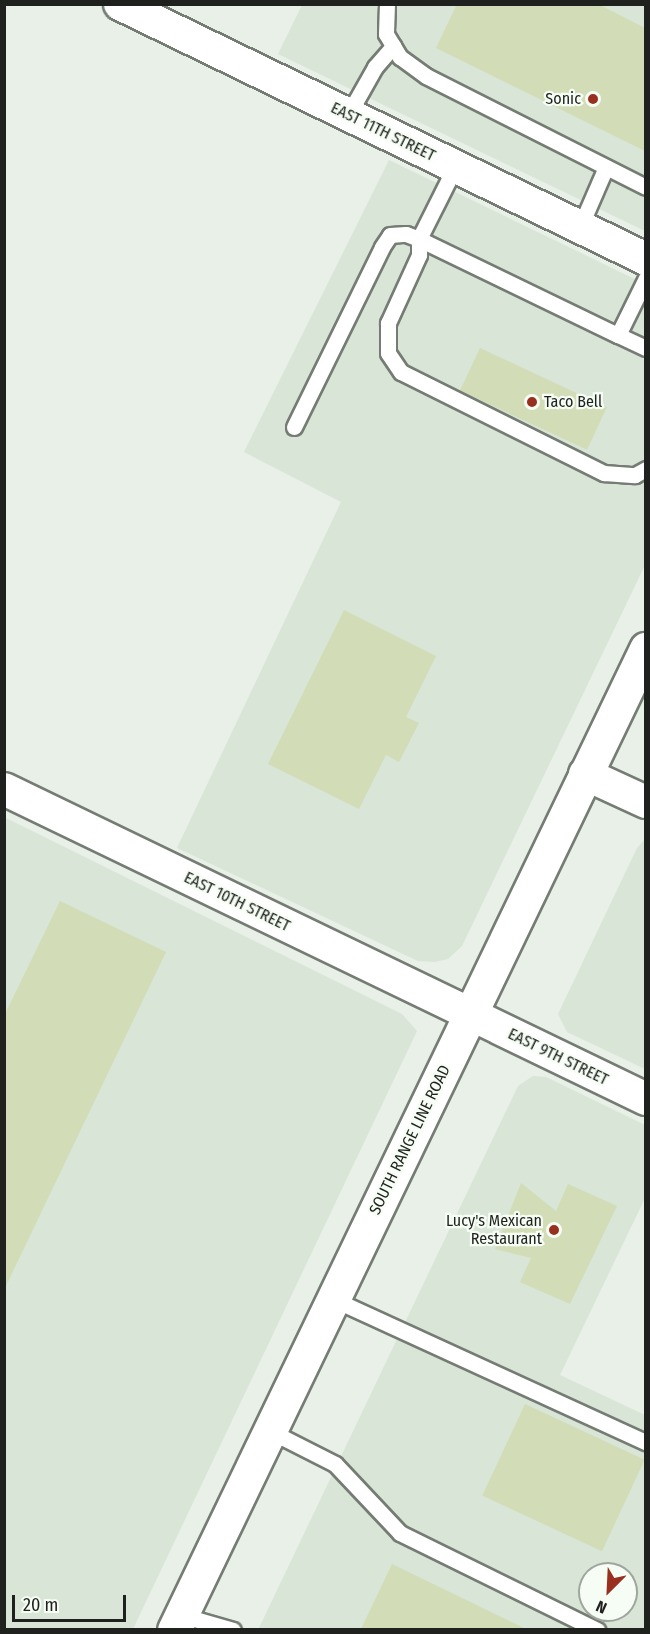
<!DOCTYPE html>
<html>
<head>
<meta charset="utf-8">
<style>
	body { margin:0 }
	#map { position:relative; width:650px; height:1634px; overflow:hidden; background:#e8f0e7; font-family:"Fira Sans Condensed",sans-serif }
	div>[style] { position:absolute }
	.built>* { inset:0; background:#d9e5d7 }
	.building>* { inset:0; background:#d2dcb6; transform-origin:0 0 }
	.roads { filter:drop-shadow(2px 0 #757c74) drop-shadow(-2px 0 #757c74) drop-shadow(0 2px #757c74) drop-shadow(0 -2px #757c74) }
	.service>* { height:15px; margin:-7.5px; padding:0 7.5px; transform-origin:7.5px; border-radius:7.5px; background:#fff }
	.minor>* { height:32px; margin:-16px; padding:0 16px; transform-origin:16px; border-radius:16px; background:#fff }
	.primary>* { height:33px; margin:-16.5px; padding:0 16.5px; transform-origin:16.5px; border-radius:16.5px; background:#fff }
	.dots>* { width:16px; height:16px; translate:-50% -50%; box-sizing:border-box; border:3px solid #f6fdf4; border-radius:50% }
	span { translate:-50% -50%; white-space:nowrap; text-align:center; line-height:1.15; -webkit-text-stroke:4.5px #f6fdf4; paint-order:stroke }
	.poi-label { font-size:16px; color:#1f211e }
	.right { translate:-100% -50%; text-align:right }
	.left { translate:0 -50%; text-align:left }
	.street-label { font-size:16px; color:#1f211e }
	.frame { position:absolute; inset:0; border:6px solid #1f211e; pointer-events:none }
	.north { position:absolute; left:578px; top:1562px; width:60px; height:60px; box-sizing:border-box; background:#f6fdf4; border:2px solid #a0a59e; border-radius:50%; rotate:204deg; font-size:16px; font-weight:700; line-height:24px; text-align:center; color:#1f211e }
	.north::after { content:''; display:block; margin:auto; width:21px; height:27px; background:#992f1f; clip-path:polygon(50% 0,100% 100%,50% 72%,0 100%) }
	.scale { position:absolute; left:12px; top:1595px; width:114px; height:27px; box-sizing:border-box; border:3px solid #1f211e; border-top:0; padding-left:8px; font-size:18px; line-height:21px; white-space:nowrap; color:#1f211e; -webkit-text-stroke:4px #f6fdf4; paint-order:stroke }
</style>
</head>
<body>
<div id="map">
	<div class="built">
		<div style="clip-path:polygon(302px 5px,645px 5px,645px 231px,278px 54px)"></div>
		<div style="clip-path:polygon(389px 160px,645px 284px,645px 565px,462px 946px,448px 959px,435px 962px,418px 961px,177px 848px,341px 502px,244px 452px)"></div>
		<div style="clip-path:polygon(4px 817px,402px 1014px,417px 1031px,133px 1629px,5px 1629px)"></div>
		<div style="clip-path:polygon(645px 839px,645px 1069px,567px 1032px,558px 1014px,637px 848px)"></div>
		<div style="clip-path:polygon(evenodd,533px 1076px,546px 1077px,645px 1125px,645px 1198px,560px 1375px,645px 1415px,645px 1629px,258px 1630px,518px 1086px,533px 1076px,590px 1574px,626px 1574px,626px 1610px,590px 1610px,590px 1574px)"></div>
	</div>
	<div class="building">
		<div style="clip-path:polygon(457px 4px,598px 4px,645px 28px,645px 151px,436px 48px)"></div>
		<div style="left:480px;top:348px;width:140px;height:47px;rotate:25deg"></div>
		<div style="clip-path:polygon(344px 610px,436px 656px,406px 717px,419px 723px,399px 762px,386px 755px,359px 809px,268px 764px)"></div>
		<div style="clip-path:polygon(60px 901px,166px 952px,4px 1290px,4px 1016px)"></div>
		<div style="clip-path:polygon(521px 1183px,556px 1211px,568px 1184px,617px 1206px,570px 1304px,520px 1282px,531px 1258px,495px 1249px)"></div>
		<div style="left:525px;top:1404px;width:132px;height:101px;rotate:25deg"></div>
		<div style="clip-path:polygon(392px 1564px,526px 1629px,361px 1629px)"></div>
	</div>
	<div class="roads">
		<div class="service">
			<div style="left:387px;top:4px;width:30px;rotate:92deg"></div>
			<div style="left:386px;top:34px;width:27px;rotate:59deg"></div>
			<div style="left:400px;top:57px;width:32px;rotate:36deg"></div>
			<div style="left:426px;top:76px;width:246px;rotate:26.8deg"></div>
			<div style="left:348px;top:115px;width:55px;rotate:-60.6deg"></div>
			<div style="left:375px;top:67px;width:28px;rotate:-49deg"></div>
			<div style="left:455px;top:167px;width:80px;rotate:116.6deg"></div>
			<div style="left:419px;top:239px;width:221px;rotate:25.8deg"></div>
			<div style="left:618px;top:335px;width:64px;rotate:-63.8deg"></div>
			<div style="left:580px;top:227px;width:65px;rotate:-66.6deg"></div>
			<div style="left:618px;top:335px;width:31px;rotate:25deg"></div>
			<div style="left:294px;top:427px;width:200px;rotate:-63.9deg"></div>
			<div style="left:382px;top:247px;width:14px;rotate:-56deg"></div>
			<div style="left:390px;top:235px;width:16px;rotate:-4deg"></div>
			<div style="left:406px;top:234px;width:14px;rotate:21deg"></div>
			<div style="left:419px;top:239px;width:16px;rotate:90deg"></div>
			<div style="left:419px;top:255px;width:75px;rotate:114.5deg"></div>
			<div style="left:388px;top:323px;width:30px;rotate:90deg"></div>
			<div style="left:388px;top:353px;width:23px;rotate:56deg"></div>
			<div style="left:401px;top:372px;width:227px;rotate:26.5deg"></div>
			<div style="left:604px;top:473px;width:31px;rotate:4deg"></div>
			<div style="left:635px;top:475px;width:13px;rotate:-29deg"></div>
			<div style="left:333px;top:1299px;width:344px;rotate:24.6deg"></div>
			<div style="left:270px;top:1431px;width:73px;rotate:26.9deg"></div>
			<div style="left:335px;top:1464px;width:95px;rotate:46.7deg"></div>
			<div style="left:400px;top:1533px;width:220px;rotate:26.2deg"></div>
			<div style="left:181px;top:1615px;width:54px;rotate:16.1deg"></div>
		</div>
		<div class="minor">
			<div style="left:120px;top:4px;width:585px;rotate:25.86deg"></div>
			<div style="left:585px;top:774px;width:67px;rotate:24.7deg"></div>
			<div style="left:4px;top:789px;width:713px;rotate:25.77deg"></div>
		</div>
		<div class="primary">
			<div style="left:174px;top:1630px;width:1089px;rotate:-64.31deg"></div>
		</div>
	</div>
	<div class="dots">
		<div style="left:593px;top:99px;background:#992f1f"></div>
		<div style="left:532px;top:402px;background:#992f1f"></div>
		<div style="left:554px;top:1230px;background:#992f1f"></div>
	</div>
	<div class="poi-label">
		<span class="right" style="left:581px;top:99px">Sonic</span>
		<span class="left" style="left:544px;top:402px">Taco Bell</span>
		<span class="right" style="left:542px;top:1230px">Lucy's Mexican<br>Restaurant</span>
	</div>
	<div class="street-label">
		<span style="left:383px;top:132px;rotate:26deg">EAST 11TH STREET</span>
		<span style="left:237px;top:902px;rotate:26deg">EAST 10TH STREET</span>
		<span style="left:558px;top:1057px;rotate:26deg">EAST 9TH STREET</span>
		<span style="left:410px;top:1140px;rotate:-64deg">SOUTH RANGE LINE ROAD</span>
	</div>
	<div class="frame"></div>
	<div class="north">N</div>
	<div class="scale">20 m</div>
</div>
</body>
</html>
